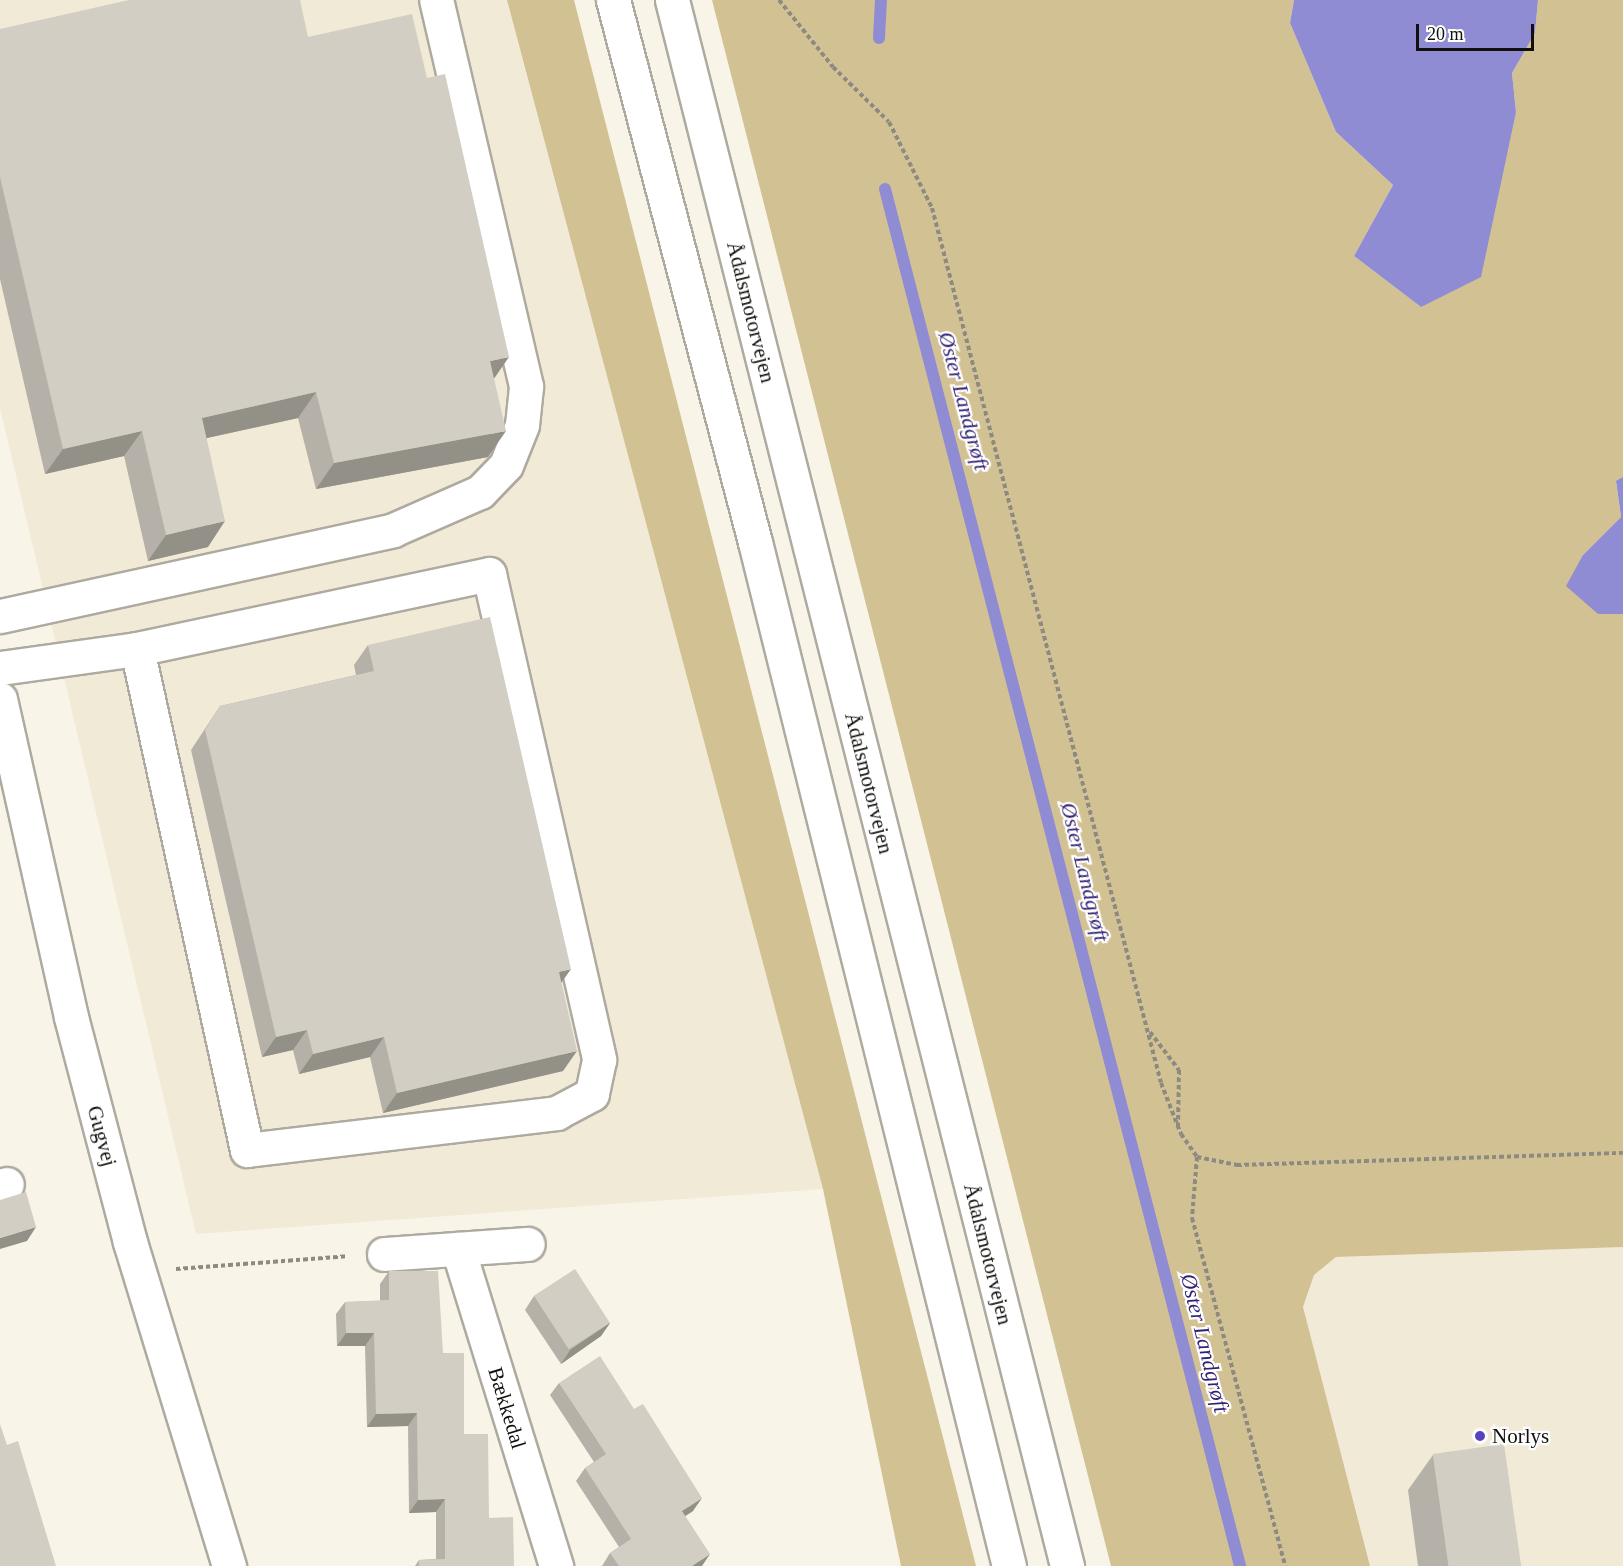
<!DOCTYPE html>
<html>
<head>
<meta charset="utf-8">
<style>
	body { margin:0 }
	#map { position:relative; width:1623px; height:1566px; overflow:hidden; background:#f8f4e8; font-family:Georgia,serif }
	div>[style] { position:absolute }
	.built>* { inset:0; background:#f1ead7 }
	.green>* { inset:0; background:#d2c193 }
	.water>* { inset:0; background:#8f8cd4 }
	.stream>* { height:12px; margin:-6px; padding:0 6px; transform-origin:6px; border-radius:6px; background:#8f8cd4 }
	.path>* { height:4px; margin-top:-2px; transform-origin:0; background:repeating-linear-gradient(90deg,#8d8a82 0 4.5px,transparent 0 7.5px) }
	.roads { filter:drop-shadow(2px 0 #aeaa9f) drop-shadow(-2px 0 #aeaa9f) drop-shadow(0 2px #aeaa9f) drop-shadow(0 -2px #aeaa9f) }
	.minor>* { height:33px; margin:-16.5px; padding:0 16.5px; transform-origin:16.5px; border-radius:16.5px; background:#fff }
	.highway>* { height:33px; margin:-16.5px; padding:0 16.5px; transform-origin:16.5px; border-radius:16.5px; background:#fff }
	.wall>* { inset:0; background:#b5b1a8 }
	.shaded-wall>* { inset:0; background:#939088 }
	.building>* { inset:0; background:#d2cec3; transform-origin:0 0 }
	.dots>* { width:16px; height:16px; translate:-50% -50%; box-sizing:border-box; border:3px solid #fff; border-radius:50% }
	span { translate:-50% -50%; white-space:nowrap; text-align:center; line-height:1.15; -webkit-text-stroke:4.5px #fff; paint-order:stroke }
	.street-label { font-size:21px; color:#11100c }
	.poi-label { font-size:21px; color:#11100c }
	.left { translate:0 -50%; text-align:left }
	.water-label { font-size:22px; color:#322276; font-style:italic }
	.scale { position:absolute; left:1416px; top:24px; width:118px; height:27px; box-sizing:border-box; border:3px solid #11100c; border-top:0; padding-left:8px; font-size:18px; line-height:21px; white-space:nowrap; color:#11100c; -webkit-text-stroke:4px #fff; paint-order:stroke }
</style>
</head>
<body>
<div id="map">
	<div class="built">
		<div style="clip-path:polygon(0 0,507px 0,823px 1189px,196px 1234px,0 408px)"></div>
		<div style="clip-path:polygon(1623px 1247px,1623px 1566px,1370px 1566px,1303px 1307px,1314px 1275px,1336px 1257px)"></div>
	</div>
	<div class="green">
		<div style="clip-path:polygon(507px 0,574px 0,976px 1566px,901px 1566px,823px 1189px)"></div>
		<div style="clip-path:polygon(712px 0,1294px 0,1290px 23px,1336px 132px,1393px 185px,1354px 256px,1421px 307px,1516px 112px,1512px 73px,1535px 33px,1538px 0,1623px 0,1623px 477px,1616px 482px,1621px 517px,1583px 555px,1598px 614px,1623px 614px,1623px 1247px,1336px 1257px,1314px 1275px,1303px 1307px,1370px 1566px,1111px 1566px)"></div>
	</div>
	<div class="water">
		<div style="clip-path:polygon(1294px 0,1538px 0,1535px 33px,1512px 73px,1516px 112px,1481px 277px,1421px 307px,1354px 256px,1393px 185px,1336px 132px,1290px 23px)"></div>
		<div style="clip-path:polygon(1623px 477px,1623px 614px,1598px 614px,1566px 586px,1583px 555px,1621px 517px,1616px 481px)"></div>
	</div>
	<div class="stream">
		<div style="left:879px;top:38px;width:38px;rotate:-87deg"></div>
		<div style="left:885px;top:189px;width:1422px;rotate:75.54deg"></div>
	</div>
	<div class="path">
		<div style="left:779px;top:0;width:86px;rotate:51.1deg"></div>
		<div style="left:833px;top:67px;width:78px;rotate:44.5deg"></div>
		<div style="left:889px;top:122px;width:96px;rotate:63.4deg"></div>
		<div style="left:932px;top:208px;width:904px;rotate:75.33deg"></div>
		<div style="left:1161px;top:1083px;width:55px;rotate:68.6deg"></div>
		<div style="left:1181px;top:1134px;width:28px;rotate:55deg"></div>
		<div style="left:1197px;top:1157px;width:41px;rotate:11.3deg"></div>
		<div style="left:1237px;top:1165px;width:386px;rotate:-1.8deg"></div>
		<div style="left:1150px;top:1032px;width:48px;rotate:52.7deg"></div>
		<div style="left:1179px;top:1070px;width:55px;rotate:91deg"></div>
		<div style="left:1197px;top:1157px;width:61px;rotate:94.7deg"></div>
		<div style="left:1192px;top:1218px;width:360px;rotate:75deg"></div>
		<div style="left:176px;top:1269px;width:171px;rotate:-4.3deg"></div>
	</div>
	<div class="roads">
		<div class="minor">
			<div style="left:0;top:616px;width:402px;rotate:-12.3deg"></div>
			<div style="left:393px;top:530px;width:95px;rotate:-23.6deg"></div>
			<div style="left:480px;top:492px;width:37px;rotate:-46deg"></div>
			<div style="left:506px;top:465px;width:43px;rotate:-68.2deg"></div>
			<div style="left:522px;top:425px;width:39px;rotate:-84deg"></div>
			<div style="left:526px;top:386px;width:396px;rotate:-103.1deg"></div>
			<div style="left:0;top:668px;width:138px;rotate:-7.9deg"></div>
			<div style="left:137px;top:649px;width:360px;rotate:-12deg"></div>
			<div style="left:489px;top:574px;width:498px;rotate:77.2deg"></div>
			<div style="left:599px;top:1060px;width:35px;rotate:102deg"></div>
			<div style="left:592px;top:1094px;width:40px;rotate:152deg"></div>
			<div style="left:557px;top:1113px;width:312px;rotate:173.2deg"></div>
			<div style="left:247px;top:1150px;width:513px;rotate:-102.38deg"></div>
			<div style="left:0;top:699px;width:326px;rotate:77.4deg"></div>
			<div style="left:71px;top:1017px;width:233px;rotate:75.3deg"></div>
			<div style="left:130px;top:1242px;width:339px;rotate:73deg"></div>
			<div style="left:0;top:1186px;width:7px;rotate:-16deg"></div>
			<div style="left:458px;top:1249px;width:332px;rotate:72.8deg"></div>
			<div style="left:384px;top:1254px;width:144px;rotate:-4deg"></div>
		</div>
		<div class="highway">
			<div style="left:613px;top:0;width:560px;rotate:75.32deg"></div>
			<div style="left:755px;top:542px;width:1055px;rotate:76.07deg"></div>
			<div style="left:672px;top:0;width:1615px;rotate:75.84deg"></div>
		</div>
	</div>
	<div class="wall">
		<div style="clip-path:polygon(0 29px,308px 37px,494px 378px,488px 457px,316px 489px,298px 418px,207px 438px,208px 547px,148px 561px,124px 456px,45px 474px,0 279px)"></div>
		<div style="clip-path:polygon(368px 645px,561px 983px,563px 1071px,383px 1113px,370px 1057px,299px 1074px,293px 1050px,262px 1057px,191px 750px,220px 706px,356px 675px,354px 665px)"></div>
		<div style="clip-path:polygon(389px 1271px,443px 1353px,464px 1434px,489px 1518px,514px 1566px,415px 1566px,419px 1560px,436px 1559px,436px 1512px,409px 1513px,408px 1426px,367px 1427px,365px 1346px,337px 1346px,336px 1314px,345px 1302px,380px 1301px,380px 1284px)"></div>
		<div style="clip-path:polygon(534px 1296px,610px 1323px,601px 1336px,561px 1364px,525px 1310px)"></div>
		<div style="clip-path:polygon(559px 1383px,693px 1511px,685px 1516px,702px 1566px,602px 1566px,610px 1553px,619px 1547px,576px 1481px,585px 1468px,594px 1462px,550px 1395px)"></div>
		<div style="clip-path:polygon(1433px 1455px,1521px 1566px,1418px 1566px,1408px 1490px)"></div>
	</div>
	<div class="shaded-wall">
		<div style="clip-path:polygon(509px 357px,491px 383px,490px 361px)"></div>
		<div style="clip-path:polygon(316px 392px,298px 418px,184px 443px,202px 418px)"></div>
		<div style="clip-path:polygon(142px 431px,124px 456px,45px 474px,63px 449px)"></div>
		<div style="clip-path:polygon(506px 431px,488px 457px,316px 489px,334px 463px)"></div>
		<div style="clip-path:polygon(225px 521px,208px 547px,148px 561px,166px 535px)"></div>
		<div style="clip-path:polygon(571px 969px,557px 989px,559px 972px)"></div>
		<div style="clip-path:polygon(307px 1030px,293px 1050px,262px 1057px,276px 1037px)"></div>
		<div style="clip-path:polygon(384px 1037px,370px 1057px,299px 1074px,313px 1054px)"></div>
		<div style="clip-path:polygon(577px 1051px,563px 1071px,383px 1113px,397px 1093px)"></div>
		<div style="clip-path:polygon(36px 1227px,27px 1241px,0 1249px,0 1238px)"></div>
		<div style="clip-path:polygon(610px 1323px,601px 1336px,561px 1364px,570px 1350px)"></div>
		<div style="clip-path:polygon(346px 1333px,374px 1333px,365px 1346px,337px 1346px)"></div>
		<div style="clip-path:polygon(417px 1413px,408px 1426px,367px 1427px,376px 1414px)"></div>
		<div style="clip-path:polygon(702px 1498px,693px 1511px,673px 1524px,682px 1511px)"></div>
		<div style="clip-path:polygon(445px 1499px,436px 1512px,409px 1513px,418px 1500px)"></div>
		<div style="clip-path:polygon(710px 1554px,702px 1566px,692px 1566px)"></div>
	</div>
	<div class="building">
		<div style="clip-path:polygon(129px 0,300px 0,308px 37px,412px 14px,427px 78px,445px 74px,509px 357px,490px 361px,506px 431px,334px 463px,316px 392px,202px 418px,225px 521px,166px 535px,142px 431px,63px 449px,0 177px,0 29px)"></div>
		<div style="clip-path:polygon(490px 617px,571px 969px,559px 972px,577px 1051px,397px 1093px,384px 1037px,313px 1054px,307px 1030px,276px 1037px,205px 730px,220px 706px,374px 671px,368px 645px)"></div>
		<div style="clip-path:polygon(26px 1192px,36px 1227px,0 1238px,0 1200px)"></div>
		<div style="left:575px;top:1269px;width:64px;height:49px;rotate:57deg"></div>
		<div style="clip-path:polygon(389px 1271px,438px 1271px,443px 1353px,464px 1353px,464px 1434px,488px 1434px,489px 1518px,513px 1517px,514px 1566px,419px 1566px,419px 1560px,445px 1559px,445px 1499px,418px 1500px,417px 1413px,376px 1414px,374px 1333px,346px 1333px,345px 1302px,389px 1300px)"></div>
		<div style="clip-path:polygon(600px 1356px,634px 1409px,643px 1404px,702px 1498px,682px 1511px,710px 1554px,692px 1566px,619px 1566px,610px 1553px,631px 1539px,585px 1468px,606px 1454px,559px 1383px)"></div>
		<div style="clip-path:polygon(0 1424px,7px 1445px,18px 1441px,56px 1566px,0 1566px)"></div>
		<div style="left:1504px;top:1444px;width:123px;height:72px;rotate:82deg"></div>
	</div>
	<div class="dots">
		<div style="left:1480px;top:1436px;background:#5743bb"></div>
	</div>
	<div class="street-label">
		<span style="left:751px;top:312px;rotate:76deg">Ådalsmotorvejen</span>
		<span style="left:869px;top:783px;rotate:76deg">Ådalsmotorvejen</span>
		<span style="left:102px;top:1136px;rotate:75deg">Gugvej</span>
		<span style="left:988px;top:1254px;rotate:76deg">Ådalsmotorvejen</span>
		<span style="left:507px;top:1408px;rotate:73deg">Bækkedal</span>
	</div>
	<div class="poi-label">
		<span class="left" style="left:1492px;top:1436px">Norlys</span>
	</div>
	<div class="water-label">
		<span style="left:964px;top:401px;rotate:75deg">Øster Landgrøft</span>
		<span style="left:1085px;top:872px;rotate:76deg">Øster Landgrøft</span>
		<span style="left:1205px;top:1343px;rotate:76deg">Øster Landgrøft</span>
	</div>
	<div class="scale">20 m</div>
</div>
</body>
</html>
